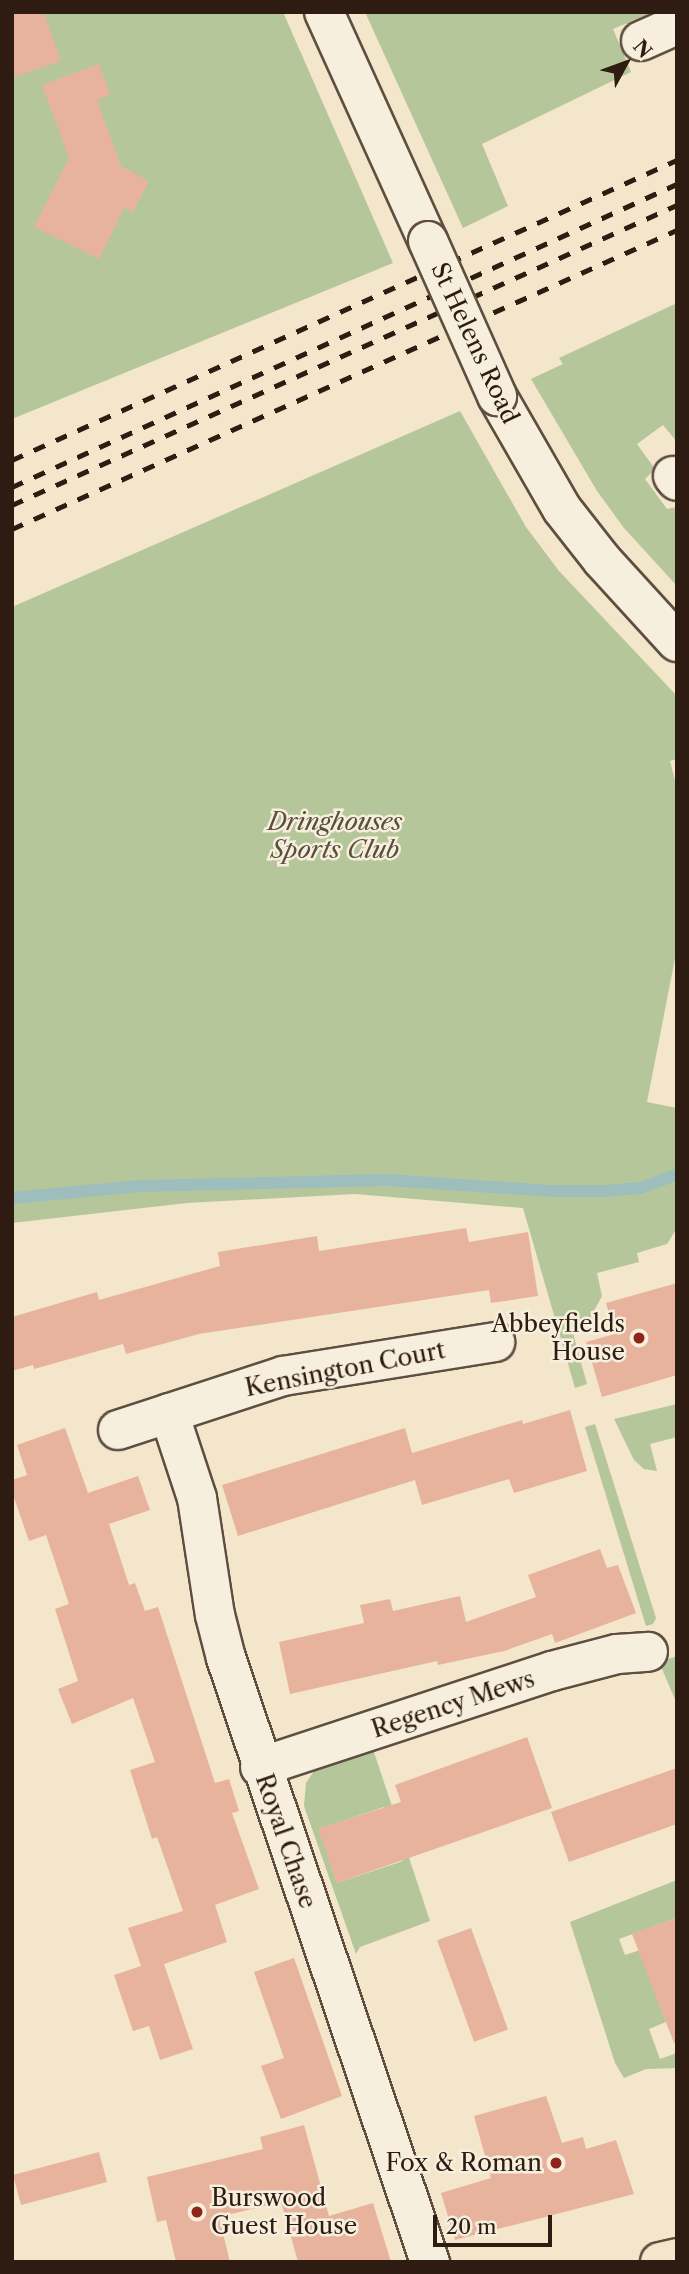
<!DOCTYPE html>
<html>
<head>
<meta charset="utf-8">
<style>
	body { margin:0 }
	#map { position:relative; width:689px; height:2274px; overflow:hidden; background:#f3e6cb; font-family:"Libre Caslon Text",serif }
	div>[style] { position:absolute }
	.green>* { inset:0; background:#b6c69b }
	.stream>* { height:12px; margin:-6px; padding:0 6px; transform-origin:6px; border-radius:6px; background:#9dbebd }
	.building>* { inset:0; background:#e7b39d; transform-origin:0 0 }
	.roads { filter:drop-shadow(2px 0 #5f4e40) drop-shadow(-2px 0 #5f4e40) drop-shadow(0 2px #5f4e40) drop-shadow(0 -2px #5f4e40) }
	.minor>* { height:38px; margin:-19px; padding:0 19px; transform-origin:19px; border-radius:19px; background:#f7efdd }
	.tertiary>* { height:38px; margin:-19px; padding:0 19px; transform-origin:19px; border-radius:19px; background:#f7efdd }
	.primary>* { height:38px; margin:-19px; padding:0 19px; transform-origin:19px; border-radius:19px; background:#f3e6cb }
	.rail>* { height:5px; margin-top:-2.5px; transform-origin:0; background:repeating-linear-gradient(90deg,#2e1b12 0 12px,transparent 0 24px) }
	.bridges { filter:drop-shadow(2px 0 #5f4e40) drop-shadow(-2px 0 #5f4e40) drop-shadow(0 2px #5f4e40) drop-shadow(0 -2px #5f4e40) }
	.tertiary-bridge>* { height:38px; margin:-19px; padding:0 19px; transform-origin:19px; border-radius:19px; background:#f7efdd }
	.dots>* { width:19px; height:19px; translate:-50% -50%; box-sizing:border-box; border:4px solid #f7efdd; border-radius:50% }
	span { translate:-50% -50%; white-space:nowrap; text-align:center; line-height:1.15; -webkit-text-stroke:5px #f7efdd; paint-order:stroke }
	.street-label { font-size:24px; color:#2e1b12 }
	.park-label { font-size:24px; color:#574e3b; font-style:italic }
	.poi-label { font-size:24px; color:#2e1b12 }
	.right { translate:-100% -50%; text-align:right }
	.left { translate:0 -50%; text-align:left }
	.frame { position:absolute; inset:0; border:14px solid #2e1b12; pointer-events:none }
	.north { position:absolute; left:591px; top:28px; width:70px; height:70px; -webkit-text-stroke:5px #f7efdd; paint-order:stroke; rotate:49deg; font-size:19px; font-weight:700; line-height:28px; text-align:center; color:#2e1b12 }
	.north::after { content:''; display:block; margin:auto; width:24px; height:32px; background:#2e1b12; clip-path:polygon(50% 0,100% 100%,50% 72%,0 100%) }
	.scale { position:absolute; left:433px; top:2215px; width:119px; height:32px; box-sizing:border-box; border:4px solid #2e1b12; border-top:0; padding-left:9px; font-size:21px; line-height:24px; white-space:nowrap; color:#2e1b12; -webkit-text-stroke:5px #f7efdd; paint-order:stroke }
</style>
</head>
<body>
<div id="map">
	<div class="green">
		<div style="clip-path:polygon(12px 12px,283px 12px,393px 263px,12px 419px)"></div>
		<div style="clip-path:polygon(365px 12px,653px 12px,613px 29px,631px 72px,482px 144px,508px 206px,463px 228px)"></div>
		<div style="clip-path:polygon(677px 303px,677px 442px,663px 425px,637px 444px,655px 469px,645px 479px,667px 509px,677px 507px,677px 586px,624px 528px,597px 491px,531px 379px,563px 364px,559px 358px)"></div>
		<div style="clip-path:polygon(460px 411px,526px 527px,559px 571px,677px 696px,677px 759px,670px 761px,677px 788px,677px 948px,647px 1102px,677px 1108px,677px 1228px,667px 1244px,637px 1253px,639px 1262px,597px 1273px,602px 1296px,588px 1322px,571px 1326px,587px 1384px,575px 1388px,523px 1208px,355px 1194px,187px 1203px,12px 1223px,12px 607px)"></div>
		<div style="clip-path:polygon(677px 1404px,677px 1437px,650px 1444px,657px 1471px,644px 1469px,634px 1460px,614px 1419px)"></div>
		<div style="clip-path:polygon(595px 1424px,656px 1618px,653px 1624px,646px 1626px,585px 1427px)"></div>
		<div style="clip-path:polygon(677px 1656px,677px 1704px,659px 1662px)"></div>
		<div style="clip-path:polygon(evenodd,373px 1749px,430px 1921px,360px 1947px,356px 1954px,304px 1806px,306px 1783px,316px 1768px,373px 1749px,384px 1807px,403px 1861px,337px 1883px,319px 1829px,384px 1807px)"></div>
		<div style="clip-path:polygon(677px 1880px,677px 1918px,619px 1939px,625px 1955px,640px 1950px,666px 2022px,649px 2029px,660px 2059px,677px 2053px,677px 2068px,646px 2069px,624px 2078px,615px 2063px,570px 1922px)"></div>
	</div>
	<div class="stream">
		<div style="left:12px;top:1198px;width:128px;rotate:-5.4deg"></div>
		<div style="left:139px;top:1186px;width:248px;rotate:-1.4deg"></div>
		<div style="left:387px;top:1180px;width:164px;rotate:3.8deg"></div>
		<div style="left:551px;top:1191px;width:54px"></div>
		<div style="left:605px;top:1191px;width:36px;rotate:-5deg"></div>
		<div style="left:641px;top:1188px;width:39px;rotate:-21deg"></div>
	</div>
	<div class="building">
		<div style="clip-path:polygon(12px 12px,44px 12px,61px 61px,12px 78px)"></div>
		<div style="clip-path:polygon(99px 64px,110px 94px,97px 100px,121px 166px,149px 181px,133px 212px,124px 208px,99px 259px,34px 227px,69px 158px,42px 85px)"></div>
		<div style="clip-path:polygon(466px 1228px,469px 1242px,528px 1232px,538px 1296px,491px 1303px,489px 1290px,199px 1334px,126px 1354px,123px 1344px,34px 1369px,33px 1365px,12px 1371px,12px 1317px,97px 1292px,99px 1300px,220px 1266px,218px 1252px,317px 1236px,319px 1251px)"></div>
		<div style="clip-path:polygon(677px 1283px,677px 1375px,602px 1397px,586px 1342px,615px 1334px,606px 1303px)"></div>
		<div style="clip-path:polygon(570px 1410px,587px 1471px,514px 1493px,509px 1479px,422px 1505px,415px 1480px,238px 1536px,222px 1485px,405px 1428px,412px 1453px,522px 1420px,523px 1424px)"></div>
		<div style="clip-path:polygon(65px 1428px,88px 1493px,138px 1476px,150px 1510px,109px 1524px,129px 1585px,135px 1583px,145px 1611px,158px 1607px,215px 1783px,229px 1779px,239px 1811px,232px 1813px,259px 1889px,215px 1905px,227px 1942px,164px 1964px,193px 2049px,160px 2060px,149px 2026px,133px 2031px,114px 1975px,141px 1966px,128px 1928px,183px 1911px,157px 1837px,152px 1839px,130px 1770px,155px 1762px,133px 1698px,72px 1724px,58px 1689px,78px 1681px,55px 1609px,69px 1604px,46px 1535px,29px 1541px,12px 1492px,12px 1480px,27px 1475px,17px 1445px)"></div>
		<div style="clip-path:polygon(600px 1549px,607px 1568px,618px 1565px,636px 1613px,555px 1643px,552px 1634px,504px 1651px,438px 1665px,437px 1661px,290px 1694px,279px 1642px,364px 1623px,360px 1605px,390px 1599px,393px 1611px,460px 1596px,466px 1622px,536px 1597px,528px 1575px)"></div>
		<div style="clip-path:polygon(527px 1737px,552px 1808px,337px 1883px,318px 1829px,401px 1802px,395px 1785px)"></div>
		<div style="clip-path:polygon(677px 1768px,677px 1824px,569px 1862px,551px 1812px)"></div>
		<div style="clip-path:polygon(677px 1918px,677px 2043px,674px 2043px,632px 1934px)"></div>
		<div style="left:471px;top:1928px;width:108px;height:36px;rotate:70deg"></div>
		<div style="clip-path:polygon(294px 1958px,342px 2096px,281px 2119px,261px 2066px,284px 2058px,254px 1972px)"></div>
		<div style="clip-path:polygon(546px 2096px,562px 2143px,583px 2137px,586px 2149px,616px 2140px,634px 2194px,455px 2240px,441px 2193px,491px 2178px,474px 2116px)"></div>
		<div style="clip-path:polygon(304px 2125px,329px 2216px,373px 2203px,391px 2262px,298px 2262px,281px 2202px,219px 2217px,230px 2262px,176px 2262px,166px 2220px,157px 2222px,147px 2177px,263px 2149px,260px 2137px)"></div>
		<div style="left:99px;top:2152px;width:31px;height:89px;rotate:75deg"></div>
	</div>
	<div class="roads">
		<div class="minor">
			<div style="left:641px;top:41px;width:39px;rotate:-24deg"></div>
			<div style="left:673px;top:476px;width:6px;rotate:51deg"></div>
			<div style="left:169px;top:1413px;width:89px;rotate:71.8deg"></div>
			<div style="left:197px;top:1498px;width:118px;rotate:81.3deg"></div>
			<div style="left:215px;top:1615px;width:44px;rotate:75.7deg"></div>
			<div style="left:226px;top:1658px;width:638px;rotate:71.34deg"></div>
			<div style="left:118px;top:1430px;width:174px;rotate:-18.1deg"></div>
			<div style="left:283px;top:1376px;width:215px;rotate:-9.1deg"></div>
			<div style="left:260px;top:1767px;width:307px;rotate:-18.2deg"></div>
			<div style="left:552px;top:1671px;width:67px;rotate:-14.7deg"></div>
			<div style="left:617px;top:1654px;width:31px;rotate:-4deg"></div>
		</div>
		<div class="tertiary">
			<div style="left:324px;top:12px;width:252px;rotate:65.6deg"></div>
			<div style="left:497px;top:396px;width:130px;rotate:60.1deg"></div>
			<div style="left:562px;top:509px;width:65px;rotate:51.9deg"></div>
			<div style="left:602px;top:560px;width:111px;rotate:47.6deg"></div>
		</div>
		<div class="primary">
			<div style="left:660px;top:2262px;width:17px;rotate:-13deg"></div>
		</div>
	</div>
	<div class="rail">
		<div style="left:12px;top:460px;width:730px;rotate:-24.28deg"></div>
		<div style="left:12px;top:487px;width:731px;rotate:-24.5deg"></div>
		<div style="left:12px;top:505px;width:730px;rotate:-24.28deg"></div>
		<div style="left:12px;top:529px;width:729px;rotate:-24.21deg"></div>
	</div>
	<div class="bridges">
		<div class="tertiary-bridge">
			<div style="left:428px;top:241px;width:170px;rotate:66deg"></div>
		</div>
	</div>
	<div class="dots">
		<div style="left:639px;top:1338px;background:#8f2418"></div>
		<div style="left:556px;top:2163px;background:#8f2418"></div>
		<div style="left:197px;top:2212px;background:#8f2418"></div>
	</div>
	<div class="street-label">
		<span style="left:475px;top:343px;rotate:65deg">St Helens Road</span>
		<span style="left:345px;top:1369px;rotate:-11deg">Kensington Court</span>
		<span style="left:453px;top:1704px;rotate:-18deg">Regency Mews</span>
		<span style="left:286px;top:1841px;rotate:71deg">Royal Chase</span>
	</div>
	<div class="park-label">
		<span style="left:335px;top:836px">Dringhouses<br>Sports Club</span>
	</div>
	<div class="poi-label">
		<span class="right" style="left:625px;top:1338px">Abbeyfields<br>House</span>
		<span class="right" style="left:542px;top:2163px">Fox &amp; Roman</span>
		<span class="left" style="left:211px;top:2212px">Burswood<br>Guest House</span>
	</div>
	<div class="frame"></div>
	<div class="north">N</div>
	<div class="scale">20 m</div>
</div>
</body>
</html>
